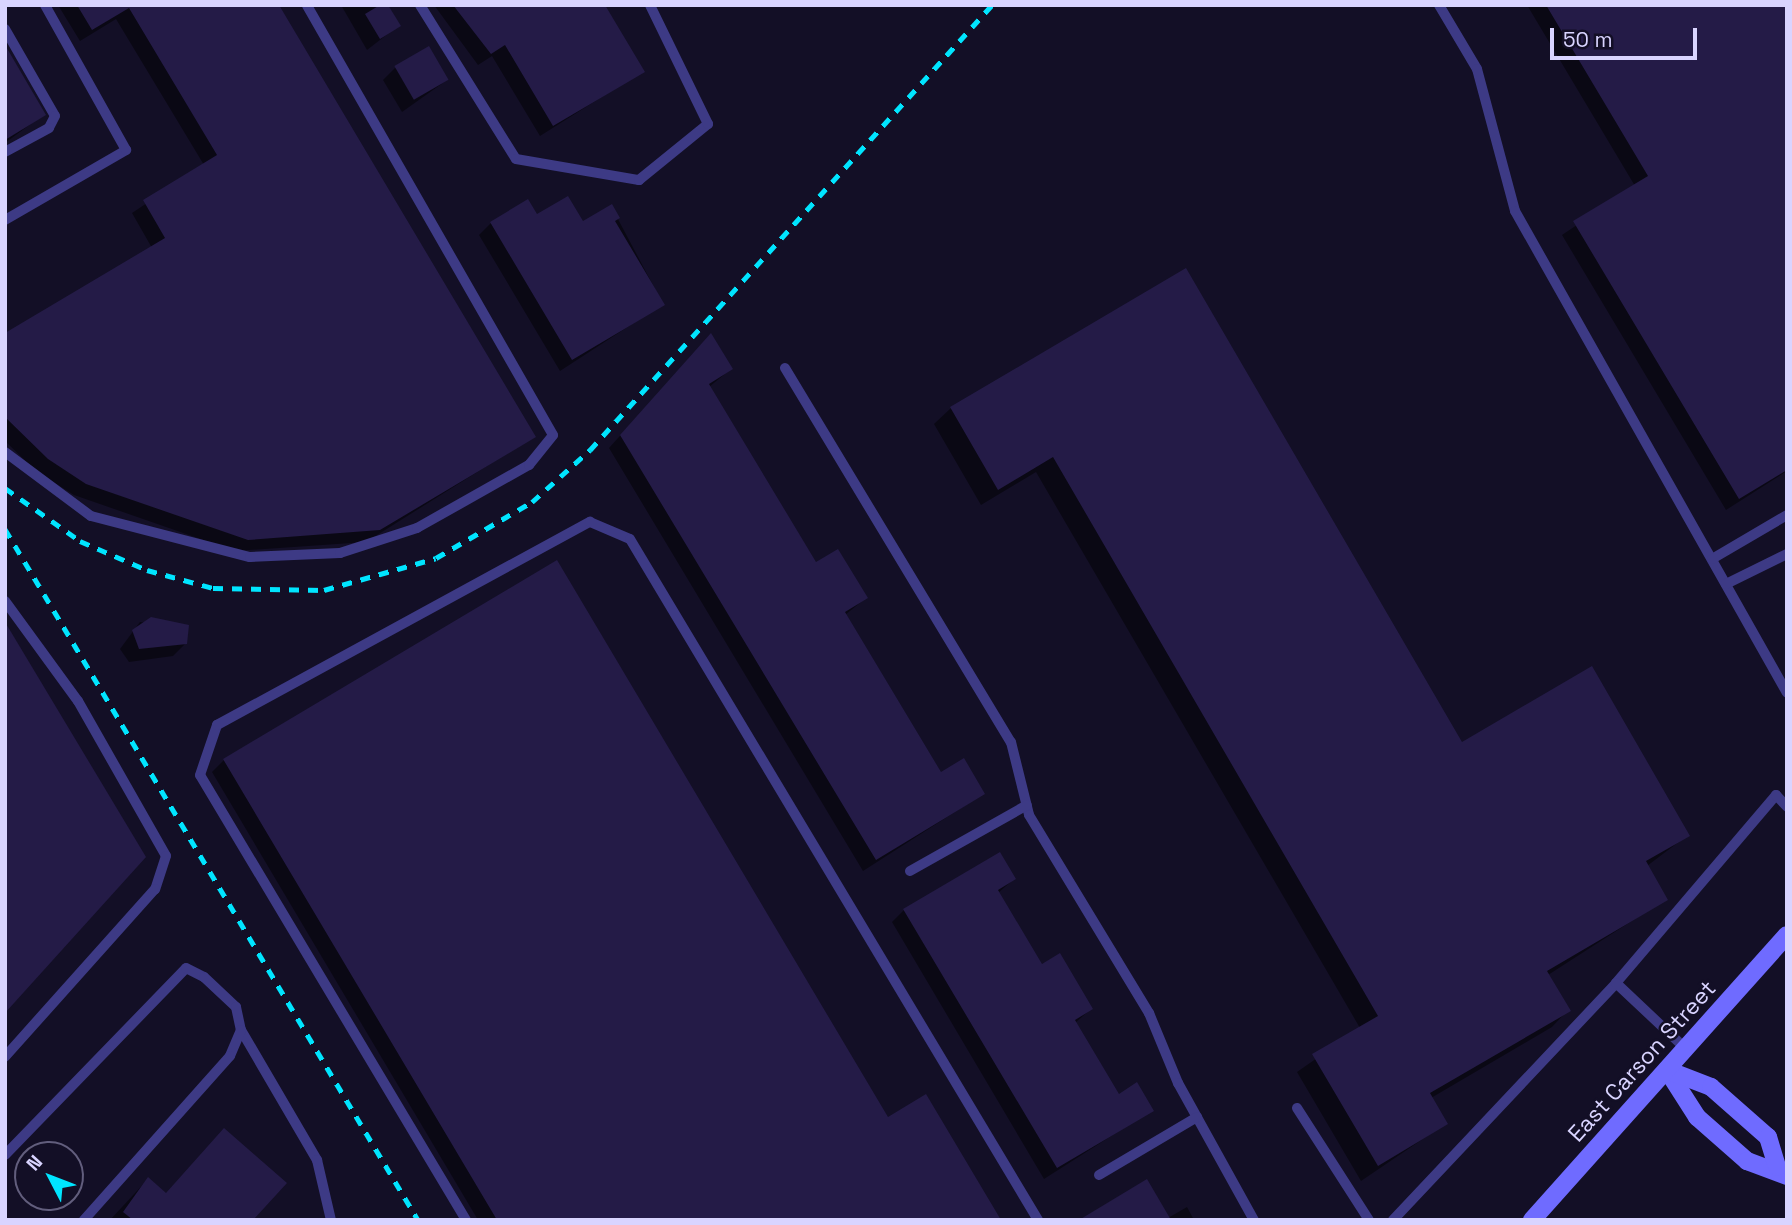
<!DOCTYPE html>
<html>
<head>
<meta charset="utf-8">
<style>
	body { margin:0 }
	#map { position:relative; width:1792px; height:1225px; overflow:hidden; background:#130f26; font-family:"Space Grotesk",sans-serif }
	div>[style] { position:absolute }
	.shadow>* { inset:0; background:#0007 }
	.building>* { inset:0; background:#241b47; transform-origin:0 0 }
	.lane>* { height:10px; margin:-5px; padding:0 5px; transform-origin:5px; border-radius:5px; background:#3d3a85 }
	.secondary>* { height:18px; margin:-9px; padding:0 9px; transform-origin:9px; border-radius:9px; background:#6f6bff }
	.rail>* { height:5px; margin-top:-2.5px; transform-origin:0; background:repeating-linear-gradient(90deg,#00e5ff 0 10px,transparent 0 19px) }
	span { translate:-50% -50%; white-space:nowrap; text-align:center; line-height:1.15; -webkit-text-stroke:5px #130f26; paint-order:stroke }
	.street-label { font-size:23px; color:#d9d4ff }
	.frame { position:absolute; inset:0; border:7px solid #d9d4ff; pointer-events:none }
	.north { position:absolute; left:14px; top:1141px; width:70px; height:70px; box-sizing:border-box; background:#130f26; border:2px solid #625e7d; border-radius:50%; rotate:312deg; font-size:19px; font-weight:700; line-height:28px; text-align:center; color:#d9d4ff }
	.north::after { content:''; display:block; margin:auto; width:24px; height:32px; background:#00e5ff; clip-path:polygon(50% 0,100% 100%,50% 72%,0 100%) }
	.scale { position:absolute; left:1550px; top:28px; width:147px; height:32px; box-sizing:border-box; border:4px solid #d9d4ff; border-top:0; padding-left:9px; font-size:21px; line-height:24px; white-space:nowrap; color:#d9d4ff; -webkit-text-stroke:5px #130f26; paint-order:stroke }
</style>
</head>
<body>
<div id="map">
	<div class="shadow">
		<div style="clip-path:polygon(58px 5px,277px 5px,533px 437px,366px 542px,235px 551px,74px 495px,36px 471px,5px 441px,5px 335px,152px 248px,132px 213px,204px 165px,116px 19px,80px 41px)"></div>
		<div style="clip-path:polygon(341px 5px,386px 5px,398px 26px,367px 50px)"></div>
		<div style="clip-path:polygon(434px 5px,603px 5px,643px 71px,540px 136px,492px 56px,478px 65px)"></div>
		<div style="clip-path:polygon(1527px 5px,1787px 5px,1787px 471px,1726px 510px,1562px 235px,1635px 186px)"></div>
		<div style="clip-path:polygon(5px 49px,43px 115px,5px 143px)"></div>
		<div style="clip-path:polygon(395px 68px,447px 80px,402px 112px,383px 80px)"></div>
		<div style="clip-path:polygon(611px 206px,663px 304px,560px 371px,479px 235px,491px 223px,537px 217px,582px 224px)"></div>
		<div style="clip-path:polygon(1185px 271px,1461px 745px,1688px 835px,1647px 866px,1666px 899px,1548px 975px,1568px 1010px,1552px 1027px,1431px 1098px,1445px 1124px,1361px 1181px,1297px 1072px,1360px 1028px,1036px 472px,981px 505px,934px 424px,951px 408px)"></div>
		<div style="clip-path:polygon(699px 348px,731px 369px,709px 387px,815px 564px,866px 598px,845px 615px,941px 774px,983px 794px,863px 871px,609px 448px)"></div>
		<div style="clip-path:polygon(140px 622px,187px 627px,186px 643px,173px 656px,129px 662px,120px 649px)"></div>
		<div style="clip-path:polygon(224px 760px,887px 1119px,999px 1220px,478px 1220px,212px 772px)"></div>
		<div style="clip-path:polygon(1014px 879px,998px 893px,1041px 967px,1091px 1009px,1075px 1023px,1118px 1096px,1152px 1110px,1044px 1179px,892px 922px,904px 910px)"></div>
		<div style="clip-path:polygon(148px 1179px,165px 1195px,251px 1220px,110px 1220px)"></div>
		<div style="clip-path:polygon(1187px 1207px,1194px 1220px,1084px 1220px,1168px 1218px)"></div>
	</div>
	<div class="building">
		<div style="clip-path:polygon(77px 5px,279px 5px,536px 437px,380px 530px,248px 540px,86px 484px,48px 459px,5px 417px,5px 333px,165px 238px,143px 200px,217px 155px,129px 8px,92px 30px)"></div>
		<div style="clip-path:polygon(380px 5px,388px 5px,401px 26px,380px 39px,365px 14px)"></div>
		<div style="clip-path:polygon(453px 5px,605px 5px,645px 72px,553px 126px,505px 45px,491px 54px)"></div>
		<div style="clip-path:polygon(1546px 5px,1787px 5px,1787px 470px,1739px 499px,1573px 221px,1648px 176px)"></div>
		<div style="clip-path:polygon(5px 45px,46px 115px,5px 140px)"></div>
		<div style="left:429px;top:46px;width:39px;height:40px;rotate:60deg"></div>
		<div style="clip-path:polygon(568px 196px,583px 221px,612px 204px,620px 218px,615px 221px,665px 305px,572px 360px,490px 222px,528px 199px,537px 214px)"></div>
		<div style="clip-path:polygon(1186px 268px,1462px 742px,1592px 666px,1690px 836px,1646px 861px,1668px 900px,1547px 971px,1571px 1011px,1430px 1093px,1448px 1124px,1378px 1166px,1312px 1054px,1378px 1016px,1053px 457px,998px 490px,950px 407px)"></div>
		<div style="clip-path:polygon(711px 333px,733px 369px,709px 384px,816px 562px,838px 549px,868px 598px,845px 612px,941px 772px,964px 758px,985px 794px,876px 860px,620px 435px)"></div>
		<div style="clip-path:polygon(557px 560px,888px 1117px,926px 1094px,1001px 1220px,497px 1220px,223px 759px)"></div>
		<div style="clip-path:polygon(151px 617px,189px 625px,187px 644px,139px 649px,132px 630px)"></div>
		<div style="clip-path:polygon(5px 622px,146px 857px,5px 1013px)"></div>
		<div style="clip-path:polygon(1000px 852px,1016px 879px,998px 890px,1042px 964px,1060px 953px,1093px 1009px,1075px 1020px,1119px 1094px,1137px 1082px,1154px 1111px,1057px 1168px,903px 909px)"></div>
		<div style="clip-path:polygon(224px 1128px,287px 1183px,253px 1220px,133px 1220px,123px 1212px,148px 1177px,166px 1193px)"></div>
		<div style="clip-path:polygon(1147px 1179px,1171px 1220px,1079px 1220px)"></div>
	</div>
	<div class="lane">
		<div style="left:420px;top:5px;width:181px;rotate:58.1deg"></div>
		<div style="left:516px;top:159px;width:125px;rotate:9.7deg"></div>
		<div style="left:639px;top:180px;width:89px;rotate:-39.1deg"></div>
		<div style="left:708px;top:124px;width:132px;rotate:-116deg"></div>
		<div style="left:1439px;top:5px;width:74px;rotate:59.3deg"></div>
		<div style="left:1477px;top:69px;width:147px;rotate:75deg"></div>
		<div style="left:1515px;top:211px;width:553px;rotate:60.56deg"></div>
		<div style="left:5px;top:29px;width:100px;rotate:60.1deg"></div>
		<div style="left:55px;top:116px;width:13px;rotate:117deg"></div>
		<div style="left:49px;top:128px;width:50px;rotate:151.4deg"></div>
		<div style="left:5px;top:220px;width:140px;rotate:-30deg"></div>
		<div style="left:126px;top:150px;width:166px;rotate:-119.2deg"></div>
		<div style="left:785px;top:368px;width:437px;rotate:58.9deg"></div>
		<div style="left:1011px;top:742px;width:75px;rotate:76.1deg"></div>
		<div style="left:1029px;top:815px;width:232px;rotate:58.8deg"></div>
		<div style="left:1149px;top:1013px;width:76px;rotate:67.5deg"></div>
		<div style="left:1178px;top:1083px;width:157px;rotate:61deg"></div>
		<div style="left:5px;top:452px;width:107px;rotate:36.7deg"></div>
		<div style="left:91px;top:516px;width:164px;rotate:14.5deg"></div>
		<div style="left:250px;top:557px;width:90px;rotate:-2.5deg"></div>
		<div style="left:340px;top:553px;width:81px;rotate:-18deg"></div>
		<div style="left:417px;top:528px;width:129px;rotate:-29.4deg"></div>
		<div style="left:529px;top:465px;width:38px;rotate:-51deg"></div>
		<div style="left:553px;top:435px;width:495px;rotate:-119.8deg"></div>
		<div style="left:1712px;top:559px;width:87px;rotate:-30.4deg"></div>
		<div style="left:1726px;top:584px;width:68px;rotate:-26.2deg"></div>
		<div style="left:5px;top:601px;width:124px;rotate:53.9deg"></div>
		<div style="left:78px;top:701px;width:178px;rotate:60.4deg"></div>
		<div style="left:166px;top:856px;width:35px;rotate:108deg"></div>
		<div style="left:155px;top:889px;width:225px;rotate:131.8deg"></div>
		<div style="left:910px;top:871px;width:134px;rotate:-29.4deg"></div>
		<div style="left:1616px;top:983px;width:247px;rotate:-49.6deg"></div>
		<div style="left:1776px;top:795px;width:16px;rotate:47deg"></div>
		<div style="left:241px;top:1030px;width:151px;rotate:59.7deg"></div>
		<div style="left:317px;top:1160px;width:62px;rotate:76.9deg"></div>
		<div style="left:1297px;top:1108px;width:133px;rotate:57.3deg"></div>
		<div style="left:5px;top:1155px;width:260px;rotate:-45.9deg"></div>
		<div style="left:186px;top:968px;width:20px;rotate:27deg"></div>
		<div style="left:204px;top:977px;width:44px;rotate:43.2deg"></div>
		<div style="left:236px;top:1007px;width:24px;rotate:78deg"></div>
		<div style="left:241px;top:1030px;width:28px;rotate:113deg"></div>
		<div style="left:230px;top:1056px;width:220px;rotate:131.7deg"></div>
		<div style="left:1099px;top:1175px;width:114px;rotate:-30.6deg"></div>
		<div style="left:466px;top:1220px;width:518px;rotate:-120.87deg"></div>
		<div style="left:200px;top:775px;width:53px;rotate:-71.2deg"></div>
		<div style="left:217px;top:725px;width:425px;rotate:-28.6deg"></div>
		<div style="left:590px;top:522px;width:43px;rotate:23deg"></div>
		<div style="left:630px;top:539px;width:794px;rotate:59.07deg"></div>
		<div style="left:1393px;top:1220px;width:325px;rotate:-46.7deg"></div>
		<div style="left:1616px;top:983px;width:96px;rotate:43.3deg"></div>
	</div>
	<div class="secondary">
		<div style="left:1667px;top:1070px;width:56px;rotate:57.4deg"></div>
		<div style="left:1697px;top:1117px;width:67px;rotate:41.3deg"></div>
		<div style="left:1747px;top:1161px;width:43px;rotate:20.6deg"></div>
		<div style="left:1667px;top:1070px;width:47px;rotate:21.1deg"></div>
		<div style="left:1711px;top:1087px;width:76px;rotate:41.3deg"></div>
		<div style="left:1768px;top:1137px;width:31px;rotate:73deg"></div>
		<div style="left:1532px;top:1220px;width:382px;rotate:-48.2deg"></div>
	</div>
	<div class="rail">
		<div style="left:5px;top:488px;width:92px;rotate:35.2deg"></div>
		<div style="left:80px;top:541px;width:73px;rotate:23.4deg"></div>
		<div style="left:147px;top:570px;width:68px;rotate:15.3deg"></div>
		<div style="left:213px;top:588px;width:111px;rotate:1deg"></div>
		<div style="left:324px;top:590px;width:116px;rotate:-15.9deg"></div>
		<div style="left:436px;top:558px;width:111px;rotate:-30.3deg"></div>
		<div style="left:532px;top:502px;width:78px;rotate:-41.9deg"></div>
		<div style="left:590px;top:450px;width:600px;rotate:-47.91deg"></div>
		<div style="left:5px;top:529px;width:805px;rotate:59.13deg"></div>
	</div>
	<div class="street-label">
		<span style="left:1642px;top:1061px;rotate:-48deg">East Carson Street</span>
	</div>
	<div class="frame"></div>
	<div class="north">N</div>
	<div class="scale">50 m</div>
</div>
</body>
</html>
